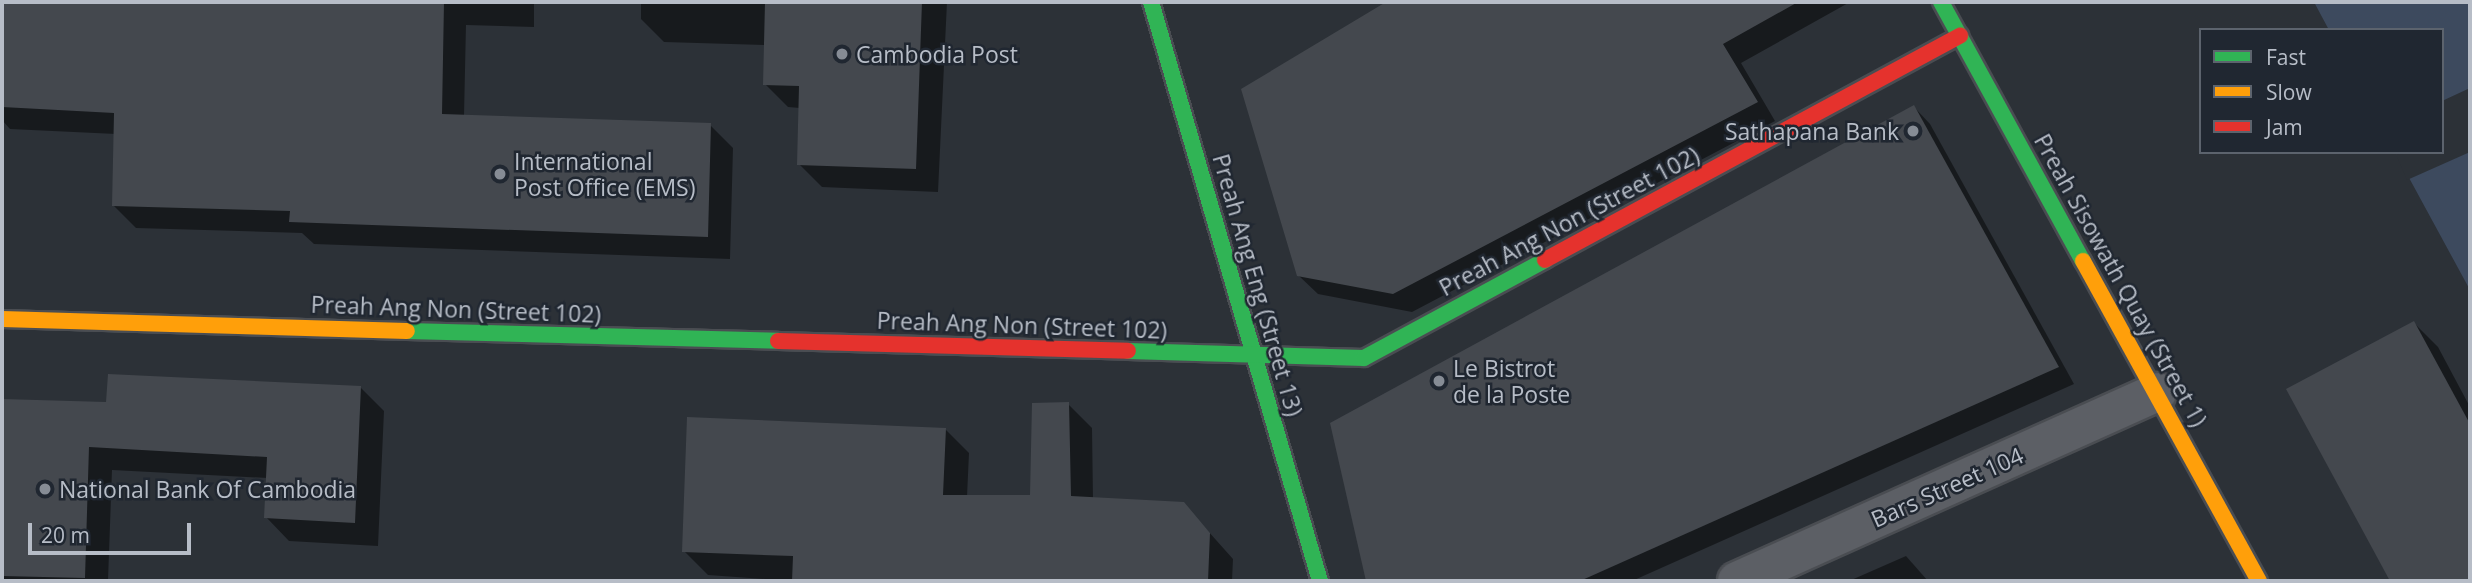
<!DOCTYPE html>
<html>
<head>
<meta charset="utf-8">
<style>
	body { margin:0 }
	#map { position:relative; width:2472px; height:583px; overflow:hidden; background:#2c3137; font-family:"Open Sans",sans-serif }
	div>[style] { position:absolute }
	.water>* { inset:0; background:#3d4a5e }
	.pier>* { inset:0; background:#2c3137 }
	.shadow>* { inset:0; background:#0007 }
	.building>* { inset:0; background:#44484e }
	.roads { filter:drop-shadow(2px 0 #4a4d52) drop-shadow(-2px 0 #4a4d52) drop-shadow(0 2px #4a4d52) drop-shadow(0 -2px #4a4d52) }
	.street>* { height:38px; margin:-19px; padding:0 19px; transform-origin:19px; border-radius:19px; background:#5c5f65 }
	.fast>* { height:16px; margin:-8px; padding:0 8px; transform-origin:8px; border-radius:8px; background:#30b455 }
	.slow>* { height:16px; margin:-8px; padding:0 8px; transform-origin:8px; border-radius:8px; background:#ff9f0a }
	.jam>* { height:16px; margin:-8px; padding:0 8px; transform-origin:8px; border-radius:8px; background:#e5322d }
	.dots>* { width:19px; height:19px; translate:-50% -50%; box-sizing:border-box; border:4px solid #202731; border-radius:50% }
	span { translate:-50% -50%; white-space:nowrap; text-align:center; line-height:1.15; -webkit-text-stroke:5px #202731; paint-order:stroke }
	.poi-label { font-size:23px; color:#b7bdc7 }
	.left { translate:0 -50%; text-align:left }
	.right { translate:-100% -50%; text-align:right }
	.street-label { font-size:23px; color:#b7bdc7 }
	.frame { position:absolute; inset:0; border:4px solid #b7bdc7; pointer-events:none }
	.legend { position:absolute; left:2199px; top:28px; width:245px; height:126px; box-sizing:border-box; background:#202731; border:2px solid #5c636d; margin:0; padding:9px 12px; list-style:none; font-size:21px; color:#b7bdc7 }
	.legend li { display:flex; align-items:center; gap:14px; height:35px }
	.legend b { width:35px; border:2px solid #5c636d }
	.scale { position:absolute; left:28px; top:523px; width:163px; height:32px; box-sizing:border-box; border:4px solid #b7bdc7; border-top:0; padding-left:9px; font-size:21px; line-height:24px; white-space:nowrap; color:#b7bdc7; -webkit-text-stroke:5px #202731; paint-order:stroke }
</style>
</head>
<body>
<div id="map">
	<div class="water">
		<div style="clip-path:polygon(2314px 2px,2470px 2px,2470px 290px,2395px 152px,2442px 152px,2442px 30px,2329px 30px)"></div>
	</div>
	<div class="pier">
		<div style="clip-path:polygon(2470px 88px,2470px 152px,2407px 180px,2395px 152px,2442px 152px,2442px 101px)"></div>
	</div>
	<div class="shadow">
		<div style="clip-path:polygon(2px 2px,534px 2px,534px 27px,466px 25px,464px 116px,710px 125px,733px 148px,730px 259px,314px 244px,302px 233px,136px 228px,114px 206px,116px 134px,10px 129px,2px 120px)"></div>
		<div style="clip-path:polygon(641px 2px,947px 2px,938px 192px,822px 187px,799px 164px,800px 108px,788px 107px,765px 84px,766px 45px,664px 42px,641px 19px)"></div>
		<div style="clip-path:polygon(1390px 2px,1850px 2px,1741px 63px,1775px 121px,1412px 312px,1318px 294px,1298px 275px,1243px 90px)"></div>
		<div style="clip-path:polygon(1914px 107px,1930px 124px,2074px 384px,1632px 581px,1368px 581px,1332px 424px)"></div>
		<div style="clip-path:polygon(2414px 323px,2438px 347px,2470px 407px,2470px 581px,2392px 581px,2288px 390px)"></div>
		<div style="clip-path:polygon(360px 387px,384px 411px,378px 546px,289px 541px,266px 517px,268px 478px,112px 470px,108px 581px,2px 581px,2px 401px,108px 404px)"></div>
		<div style="clip-path:polygon(1068px 404px,1092px 428px,1093px 499px,1183px 503px,1233px 559px,1232px 581px,794px 581px,708px 575px,684px 551px,945px 429px,969px 453px,967px 497px,1032px 497px)"></div>
		<div style="clip-path:polygon(1906px 556px,1928px 581px,1849px 581px)"></div>
	</div>
	<div class="building">
		<div style="clip-path:polygon(2px 2px,444px 2px,442px 114px,711px 123px,708px 237px,289px 222px,290px 211px,112px 206px,114px 113px,2px 107px)"></div>
		<div style="clip-path:polygon(765px 2px,922px 2px,916px 169px,797px 165px,799px 86px,763px 85px)"></div>
		<div style="clip-path:polygon(1386px 2px,1798px 2px,1723px 44px,1758px 102px,1393px 294px,1297px 276px,1241px 89px)"></div>
		<div style="clip-path:polygon(1914px 105px,2059px 367px,1580px 581px,1366px 581px,1330px 423px)"></div>
		<div style="clip-path:polygon(2414px 321px,2470px 424px,2470px 581px,2390px 581px,2286px 389px)"></div>
		<div style="clip-path:polygon(108px 374px,361px 386px,355px 523px,264px 518px,267px 457px,89px 447px,85px 578px,2px 576px,2px 399px,106px 402px)"></div>
		<div style="clip-path:polygon(1069px 402px,1071px 496px,1184px 502px,1210px 533px,1208px 581px,792px 581px,793px 556px,682px 552px,687px 417px,946px 428px,943px 495px,1030px 495px,1032px 403px)"></div>
	</div>
	<div class="roads">
		<div class="street">
			<div style="left:1737px;top:581px;width:461px;rotate:-24.2deg"></div>
		</div>
		<div class="fast">
			<div style="left:1151px;top:2px;width:603px;rotate:73.73deg"></div>
			<div style="left:1941px;top:2px;width:295px;rotate:61.3deg"></div>
			<div style="left:407px;top:331px;width:371px;rotate:1.5deg"></div>
			<div style="left:1128px;top:351px;width:236px;rotate:1.7deg"></div>
			<div style="left:1364px;top:358px;width:206px;rotate:-28.4deg"></div>
		</div>
		<div class="slow">
			<div style="left:2083px;top:261px;width:365px;rotate:61.2deg"></div>
			<div style="left:2px;top:319px;width:405px;rotate:1.7deg"></div>
		</div>
		<div class="jam">
			<div style="left:1545px;top:260px;width:472px;rotate:-28.4deg"></div>
			<div style="left:778px;top:341px;width:350px;rotate:1.6deg"></div>
		</div>
	</div>
	<div class="dots">
		<div style="left:842px;top:54px;background:#868c95"></div>
		<div style="left:1913px;top:131px;background:#868c95"></div>
		<div style="left:500px;top:174px;background:#868c95"></div>
		<div style="left:1439px;top:381px;background:#868c95"></div>
		<div style="left:45px;top:489px;background:#868c95"></div>
	</div>
	<div class="poi-label">
		<span class="left" style="left:856px;top:54px">Cambodia Post</span>
		<span class="right" style="left:1899px;top:131px">Sathapana Bank</span>
		<span class="left" style="left:514px;top:174px">International<br>Post Office (EMS)</span>
		<span class="left" style="left:1453px;top:381px">Le Bistrot<br>de la Poste</span>
		<span class="left" style="left:59px;top:489px">National Bank Of Cambodia</span>
	</div>
	<div class="street-label">
		<span style="left:1569px;top:221px;rotate:-28deg">Preah Ang Non (Street 102)</span>
		<span style="left:2121px;top:280px;rotate:61deg">Preah Sisowath Quay (Street 1)</span>
		<span style="left:1258px;top:285px;rotate:74deg">Preah Ang Eng (Street 13)</span>
		<span style="left:456px;top:309px;rotate:2deg">Preah Ang Non (Street 102)</span>
		<span style="left:1022px;top:325px;rotate:2deg">Preah Ang Non (Street 102)</span>
		<span style="left:1947px;top:487px;rotate:-24deg">Bars Street 104</span>
	</div>
	<div class="frame"></div>
	<ul class="legend">
	<li><b style="height:9px;background:#30b455"></b>Fast</li>
	<li><b style="height:9px;background:#ff9f0a"></b>Slow</li>
	<li><b style="height:9px;background:#e5322d"></b>Jam</li>
	</ul>
	<div class="scale">20 m</div>
</div>
</body>
</html>
